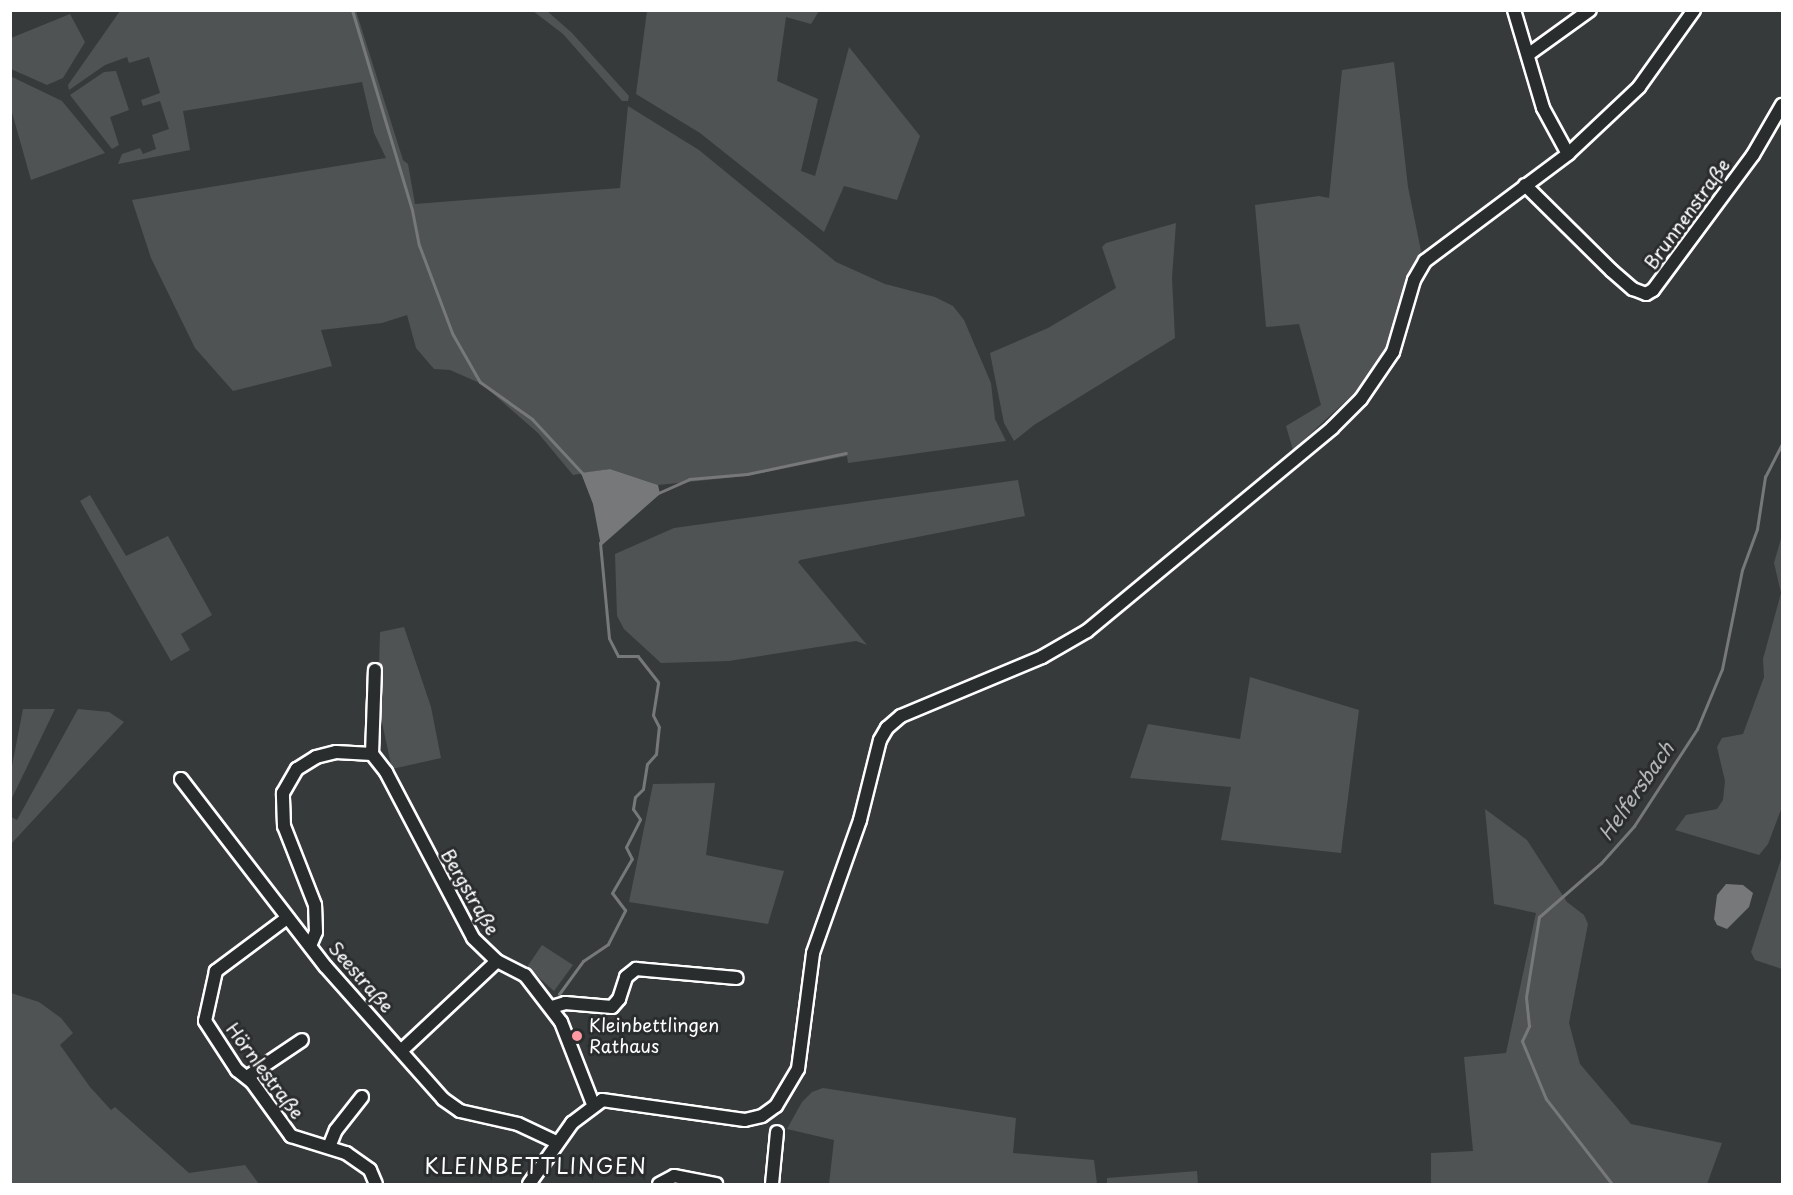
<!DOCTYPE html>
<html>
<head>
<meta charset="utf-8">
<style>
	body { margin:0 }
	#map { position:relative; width:1793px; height:1195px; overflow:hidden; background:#373a3b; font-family:"Playpen Sans",sans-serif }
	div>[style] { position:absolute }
	.green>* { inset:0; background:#505354 }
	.water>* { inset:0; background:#767879 }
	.stream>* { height:3px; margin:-1.5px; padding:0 1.5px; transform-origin:1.5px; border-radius:1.5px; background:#767879 }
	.roads { filter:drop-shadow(2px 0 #fff) drop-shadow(-2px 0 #fff) drop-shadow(0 2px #fff) drop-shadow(0 -2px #fff) }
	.minor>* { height:12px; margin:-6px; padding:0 6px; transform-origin:6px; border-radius:6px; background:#2a2d2e }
	.dots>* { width:16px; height:16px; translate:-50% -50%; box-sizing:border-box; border:3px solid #2a2d2e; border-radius:50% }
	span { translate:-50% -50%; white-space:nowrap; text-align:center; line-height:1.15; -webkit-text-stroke:6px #2a2d2e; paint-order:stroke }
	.street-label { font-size:18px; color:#fff }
	.poi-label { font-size:18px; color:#fff }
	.left { translate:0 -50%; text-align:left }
	.water-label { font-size:20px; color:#b4b5b5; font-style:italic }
	.quarter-label { font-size:21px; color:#fff; letter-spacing:1.5px }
	.frame { position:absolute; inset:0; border:12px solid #fff; pointer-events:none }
</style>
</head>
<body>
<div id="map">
	<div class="green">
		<div style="clip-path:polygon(120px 11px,356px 11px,403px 160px,408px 164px,415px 204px,620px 188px,628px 106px,699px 150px,836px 262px,885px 284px,935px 297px,953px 306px,964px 320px,991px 383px,995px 419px,1006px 441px,848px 463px,847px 456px,746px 476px,658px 485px,610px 469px,573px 475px,538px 433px,482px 384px,450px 370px,434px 369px,416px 348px,407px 315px,382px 323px,321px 330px,332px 366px,233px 391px,195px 348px,151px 258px,132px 200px,386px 158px,374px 133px,362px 82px,183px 111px,190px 150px,118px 164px,122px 154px,140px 148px,143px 154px,156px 149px,152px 135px,169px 129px,160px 101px,143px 106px,141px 100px,160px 93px,149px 57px,129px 63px,127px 57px,105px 65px,69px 90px,68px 85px)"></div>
		<div style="clip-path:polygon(533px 11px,547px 11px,572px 33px,629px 96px,628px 101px,622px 101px,563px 34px)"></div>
		<div style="clip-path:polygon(647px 11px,819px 11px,811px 24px,786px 17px,777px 81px,818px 99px,801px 171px,815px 176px,849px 47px,920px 136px,897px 200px,844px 186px,824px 232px,700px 133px,636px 94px)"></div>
		<div style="clip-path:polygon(70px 14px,85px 42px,63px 78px,47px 85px,11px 69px,11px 38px)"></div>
		<div style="clip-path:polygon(1394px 62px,1408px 187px,1422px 256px,1408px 276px,1390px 341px,1366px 382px,1293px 450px,1286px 426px,1321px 405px,1299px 324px,1266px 327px,1255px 205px,1319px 196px,1329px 198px,1342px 70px)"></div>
		<div style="clip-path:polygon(116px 71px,129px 110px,110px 117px,119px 145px,112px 149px,70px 95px,104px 72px)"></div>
		<div style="clip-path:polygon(10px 76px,62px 101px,105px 153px,31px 180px,11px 109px)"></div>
		<div style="clip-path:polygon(1176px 223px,1172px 278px,1175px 338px,1034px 425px,1014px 441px,1004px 423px,990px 353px,1048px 328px,1116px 288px,1102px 247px,1106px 243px)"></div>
		<div style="clip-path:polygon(1018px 480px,1025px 516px,800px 560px,798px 562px,867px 645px,856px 641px,729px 661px,661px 663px,624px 629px,617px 616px,615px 554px,674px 528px)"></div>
		<div style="clip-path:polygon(90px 495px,126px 556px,168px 536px,212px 615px,181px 634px,190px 650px,171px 661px,80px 501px)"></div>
		<div style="clip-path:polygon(1782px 535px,1782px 807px,1768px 844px,1759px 855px,1675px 830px,1686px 815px,1717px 809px,1723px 800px,1725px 781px,1717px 747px,1722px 738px,1743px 734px,1764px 677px,1763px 659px,1781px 593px,1774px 563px)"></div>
		<div style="clip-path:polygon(404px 627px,431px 707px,441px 758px,392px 769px,378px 704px,380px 632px)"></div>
		<div style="clip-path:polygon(1250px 677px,1359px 710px,1341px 853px,1221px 840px,1231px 787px,1130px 778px,1148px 724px,1240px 739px)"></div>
		<div style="clip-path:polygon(23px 709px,55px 709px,11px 800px,11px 771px)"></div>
		<div style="clip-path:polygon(78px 709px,109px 712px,124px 722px,11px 844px,11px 817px,17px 820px)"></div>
		<div style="clip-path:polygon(715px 783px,706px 855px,784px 871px,768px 924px,629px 902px,653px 784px)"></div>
		<div style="clip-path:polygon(1485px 809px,1527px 840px,1567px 902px,1584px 915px,1588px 924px,1569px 1023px,1580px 1064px,1631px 1124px,1722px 1143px,1707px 1184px,1431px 1184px,1431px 1153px,1473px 1151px,1464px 1057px,1506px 1053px,1536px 913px,1494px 904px)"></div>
		<div style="clip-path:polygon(1782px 856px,1782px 969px,1755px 960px,1751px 952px)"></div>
		<div style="clip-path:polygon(542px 945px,573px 965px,554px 991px,527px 967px)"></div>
		<div style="clip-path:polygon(11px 993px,39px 1002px,61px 1018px,73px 1033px,60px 1045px,90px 1087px,111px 1110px,115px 1107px,189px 1173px,245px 1165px,259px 1184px,11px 1184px)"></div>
		<div style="clip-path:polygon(823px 1088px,1016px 1118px,1013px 1153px,1094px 1160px,1097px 1184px,829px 1184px,834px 1140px,787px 1129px,802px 1102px,812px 1092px)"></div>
		<div style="clip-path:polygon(1197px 1171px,1198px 1184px,1107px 1184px,1107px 1178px)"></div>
	</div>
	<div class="water">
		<div style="clip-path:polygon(610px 469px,658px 485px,660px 494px,601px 546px,593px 504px,581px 473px)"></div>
		<div style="clip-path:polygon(1726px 884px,1743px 885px,1753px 893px,1749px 907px,1727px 929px,1717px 925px,1714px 919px,1717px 895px)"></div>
	</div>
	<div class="stream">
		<div style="left:352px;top:10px;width:209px;rotate:73.3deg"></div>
		<div style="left:412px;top:210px;width:36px;rotate:79deg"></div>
		<div style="left:419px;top:245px;width:94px;rotate:69.4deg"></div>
		<div style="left:452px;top:333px;width:56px;rotate:60.3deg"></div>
		<div style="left:480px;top:382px;width:64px;rotate:35.4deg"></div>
		<div style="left:532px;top:419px;width:76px;rotate:47.1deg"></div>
		<div style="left:656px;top:494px;width:36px;rotate:-24deg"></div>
		<div style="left:689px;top:479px;width:58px;rotate:-4.9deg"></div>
		<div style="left:747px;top:474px;width:101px;rotate:-12deg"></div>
		<div style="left:559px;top:994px;width:41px;rotate:-54deg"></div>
		<div style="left:583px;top:961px;width:30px;rotate:-34deg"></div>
		<div style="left:608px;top:944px;width:38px;rotate:-63deg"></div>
		<div style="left:625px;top:910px;width:21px;rotate:-127deg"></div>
		<div style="left:612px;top:893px;width:39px;rotate:-60deg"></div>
		<div style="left:632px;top:859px;width:13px;rotate:-117deg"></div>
		<div style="left:626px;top:847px;width:31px;rotate:-63deg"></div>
		<div style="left:640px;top:819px;width:12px;rotate:-125deg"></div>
		<div style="left:633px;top:809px;width:12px;rotate:-81deg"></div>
		<div style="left:635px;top:797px;width:11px;rotate:-45deg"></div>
		<div style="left:643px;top:789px;width:25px;rotate:-81deg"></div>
		<div style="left:647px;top:764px;width:13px;rotate:-48deg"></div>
		<div style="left:656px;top:754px;width:27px;rotate:-84deg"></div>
		<div style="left:659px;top:727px;width:13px;rotate:-117deg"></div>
		<div style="left:653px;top:715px;width:33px;rotate:-81deg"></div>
		<div style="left:658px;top:682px;width:33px;rotate:-128deg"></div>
		<div style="left:638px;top:656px;width:20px;rotate:180deg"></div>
		<div style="left:618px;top:656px;width:20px;rotate:-117deg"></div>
		<div style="left:609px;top:638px;width:96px;rotate:-95.4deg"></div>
		<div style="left:1612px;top:1184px;width:108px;rotate:-127.8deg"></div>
		<div style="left:1546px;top:1099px;width:63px;rotate:-112.5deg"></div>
		<div style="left:1522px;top:1041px;width:17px;rotate:-65deg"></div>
		<div style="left:1529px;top:1026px;width:29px;rotate:-96deg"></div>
		<div style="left:1526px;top:997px;width:81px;rotate:-80.8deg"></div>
		<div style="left:1539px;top:917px;width:82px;rotate:-41.1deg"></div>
		<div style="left:1601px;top:863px;width:50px;rotate:-48.3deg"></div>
		<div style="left:1634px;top:826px;width:116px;rotate:-57deg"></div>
		<div style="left:1697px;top:729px;width:65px;rotate:-67.4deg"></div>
		<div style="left:1722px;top:669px;width:101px;rotate:-78.6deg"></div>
		<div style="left:1742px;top:570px;width:44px;rotate:-69.9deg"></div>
		<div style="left:1757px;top:529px;width:53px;rotate:-81.3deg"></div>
		<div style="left:1765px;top:477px;width:38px;rotate:-63deg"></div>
	</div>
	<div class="roads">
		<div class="minor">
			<div style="left:1514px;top:10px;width:102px;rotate:73.5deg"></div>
			<div style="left:1543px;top:108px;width:52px;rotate:61.5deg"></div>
			<div style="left:1529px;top:54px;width:75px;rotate:-35.8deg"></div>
			<div style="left:1525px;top:185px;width:122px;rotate:44.7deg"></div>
			<div style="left:1612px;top:271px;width:28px;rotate:41deg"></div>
			<div style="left:1633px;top:289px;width:14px;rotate:21deg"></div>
			<div style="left:1646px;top:294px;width:8px;rotate:-30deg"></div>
			<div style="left:1653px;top:290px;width:168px;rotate:-53.5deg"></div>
			<div style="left:1753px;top:155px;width:58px;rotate:-59.9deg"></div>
			<div style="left:372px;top:754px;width:23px;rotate:52deg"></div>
			<div style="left:386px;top:772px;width:187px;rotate:62.3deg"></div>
			<div style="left:473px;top:938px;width:33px;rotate:44deg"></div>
			<div style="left:497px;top:961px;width:31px;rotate:27deg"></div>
			<div style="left:525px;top:975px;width:59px;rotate:52.5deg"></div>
			<div style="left:561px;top:1022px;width:88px;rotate:68.7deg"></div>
			<div style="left:372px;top:754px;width:84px;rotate:-88deg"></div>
			<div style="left:181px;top:779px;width:237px;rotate:52.4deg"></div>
			<div style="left:326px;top:967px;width:176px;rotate:48.4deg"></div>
			<div style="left:443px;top:1099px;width:21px;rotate:35deg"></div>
			<div style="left:460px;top:1111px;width:59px;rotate:12.6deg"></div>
			<div style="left:518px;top:1124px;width:42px;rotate:25.3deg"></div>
			<div style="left:287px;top:918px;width:89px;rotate:143.3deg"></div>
			<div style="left:216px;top:971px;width:51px;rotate:102.4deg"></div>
			<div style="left:205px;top:1021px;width:59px;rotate:56.9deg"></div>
			<div style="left:237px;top:1070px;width:19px;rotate:39deg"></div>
			<div style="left:252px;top:1082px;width:67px;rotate:54.2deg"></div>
			<div style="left:291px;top:1136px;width:58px;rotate:17.2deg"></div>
			<div style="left:346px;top:1153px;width:29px;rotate:35deg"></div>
			<div style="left:370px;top:1170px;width:15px;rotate:67deg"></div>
			<div style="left:310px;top:946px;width:15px;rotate:-67deg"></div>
			<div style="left:316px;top:932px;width:27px;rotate:-92deg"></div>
			<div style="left:315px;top:905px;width:85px;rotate:-111.4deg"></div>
			<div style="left:284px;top:826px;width:33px;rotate:-92deg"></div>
			<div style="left:283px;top:793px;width:28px;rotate:-60deg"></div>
			<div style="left:297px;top:769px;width:22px;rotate:-32deg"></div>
			<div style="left:316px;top:757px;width:21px;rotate:-14deg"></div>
			<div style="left:336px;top:752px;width:36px;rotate:3deg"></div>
			<div style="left:552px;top:1007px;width:14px;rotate:-17deg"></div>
			<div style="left:565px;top:1003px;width:47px;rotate:4.9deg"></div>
			<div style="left:612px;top:1007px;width:11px;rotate:-49deg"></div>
			<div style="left:619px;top:999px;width:23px;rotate:-72deg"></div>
			<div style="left:626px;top:977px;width:13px;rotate:-39deg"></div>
			<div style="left:636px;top:969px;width:101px;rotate:5.1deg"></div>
			<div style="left:402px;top:1050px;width:130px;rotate:-43.1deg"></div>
			<div style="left:247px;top:1077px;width:66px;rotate:-33.9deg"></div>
			<div style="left:329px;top:1147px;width:18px;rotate:-68deg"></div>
			<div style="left:336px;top:1130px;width:42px;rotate:-51.8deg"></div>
			<div style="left:529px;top:1184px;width:75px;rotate:-54.8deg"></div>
			<div style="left:572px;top:1123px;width:38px;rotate:-37deg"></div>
			<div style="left:602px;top:1100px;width:144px;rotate:8deg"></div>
			<div style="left:745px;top:1120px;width:17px;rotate:-13deg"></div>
			<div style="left:762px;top:1116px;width:17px;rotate:-36deg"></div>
			<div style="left:776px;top:1106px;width:43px;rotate:-59.3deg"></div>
			<div style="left:798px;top:1069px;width:117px;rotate:-82.6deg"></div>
			<div style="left:813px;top:953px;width:141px;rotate:-70.5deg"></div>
			<div style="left:860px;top:820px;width:82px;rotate:-76deg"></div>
			<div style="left:880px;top:740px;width:14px;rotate:-60deg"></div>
			<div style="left:887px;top:728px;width:18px;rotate:-41deg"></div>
			<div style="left:901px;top:716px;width:153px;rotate:-22.7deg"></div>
			<div style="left:1042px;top:657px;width:52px;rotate:-30deg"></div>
			<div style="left:1087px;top:631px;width:318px;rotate:-39.6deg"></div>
			<div style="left:1332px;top:428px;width:41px;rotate:-45deg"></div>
			<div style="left:1361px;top:399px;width:57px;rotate:-55.8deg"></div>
			<div style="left:1393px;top:352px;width:75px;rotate:-73.7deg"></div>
			<div style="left:1414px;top:280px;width:22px;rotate:-60deg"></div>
			<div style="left:1425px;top:261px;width:179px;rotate:-36.8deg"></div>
			<div style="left:1568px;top:154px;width:98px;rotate:-43.3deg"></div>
			<div style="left:1639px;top:87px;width:95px;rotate:-54.5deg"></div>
			<div style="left:659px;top:1184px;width:17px;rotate:-28deg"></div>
			<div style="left:674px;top:1176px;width:43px;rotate:10.8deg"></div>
			<div style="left:772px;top:1184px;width:52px;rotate:-84.5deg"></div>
		</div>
	</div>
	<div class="dots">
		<div style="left:577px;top:1036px;background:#ff9aa2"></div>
	</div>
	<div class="street-label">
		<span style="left:1687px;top:214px;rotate:-54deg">Brunnenstraße</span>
		<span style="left:470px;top:892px;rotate:60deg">Bergstraße</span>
		<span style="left:361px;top:977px;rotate:49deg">Seestraße</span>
		<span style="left:265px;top:1071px;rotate:53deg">Hörnlestraße</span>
	</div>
	<div class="poi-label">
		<span class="left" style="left:589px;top:1036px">Kleinbettlingen<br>Rathaus</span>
	</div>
	<div class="water-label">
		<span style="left:1636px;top:791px;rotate:-55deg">Helfersbach</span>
	</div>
	<div class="quarter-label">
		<span style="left:536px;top:1165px">KLEINBETTLINGEN</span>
	</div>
	<div class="frame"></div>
</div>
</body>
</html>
